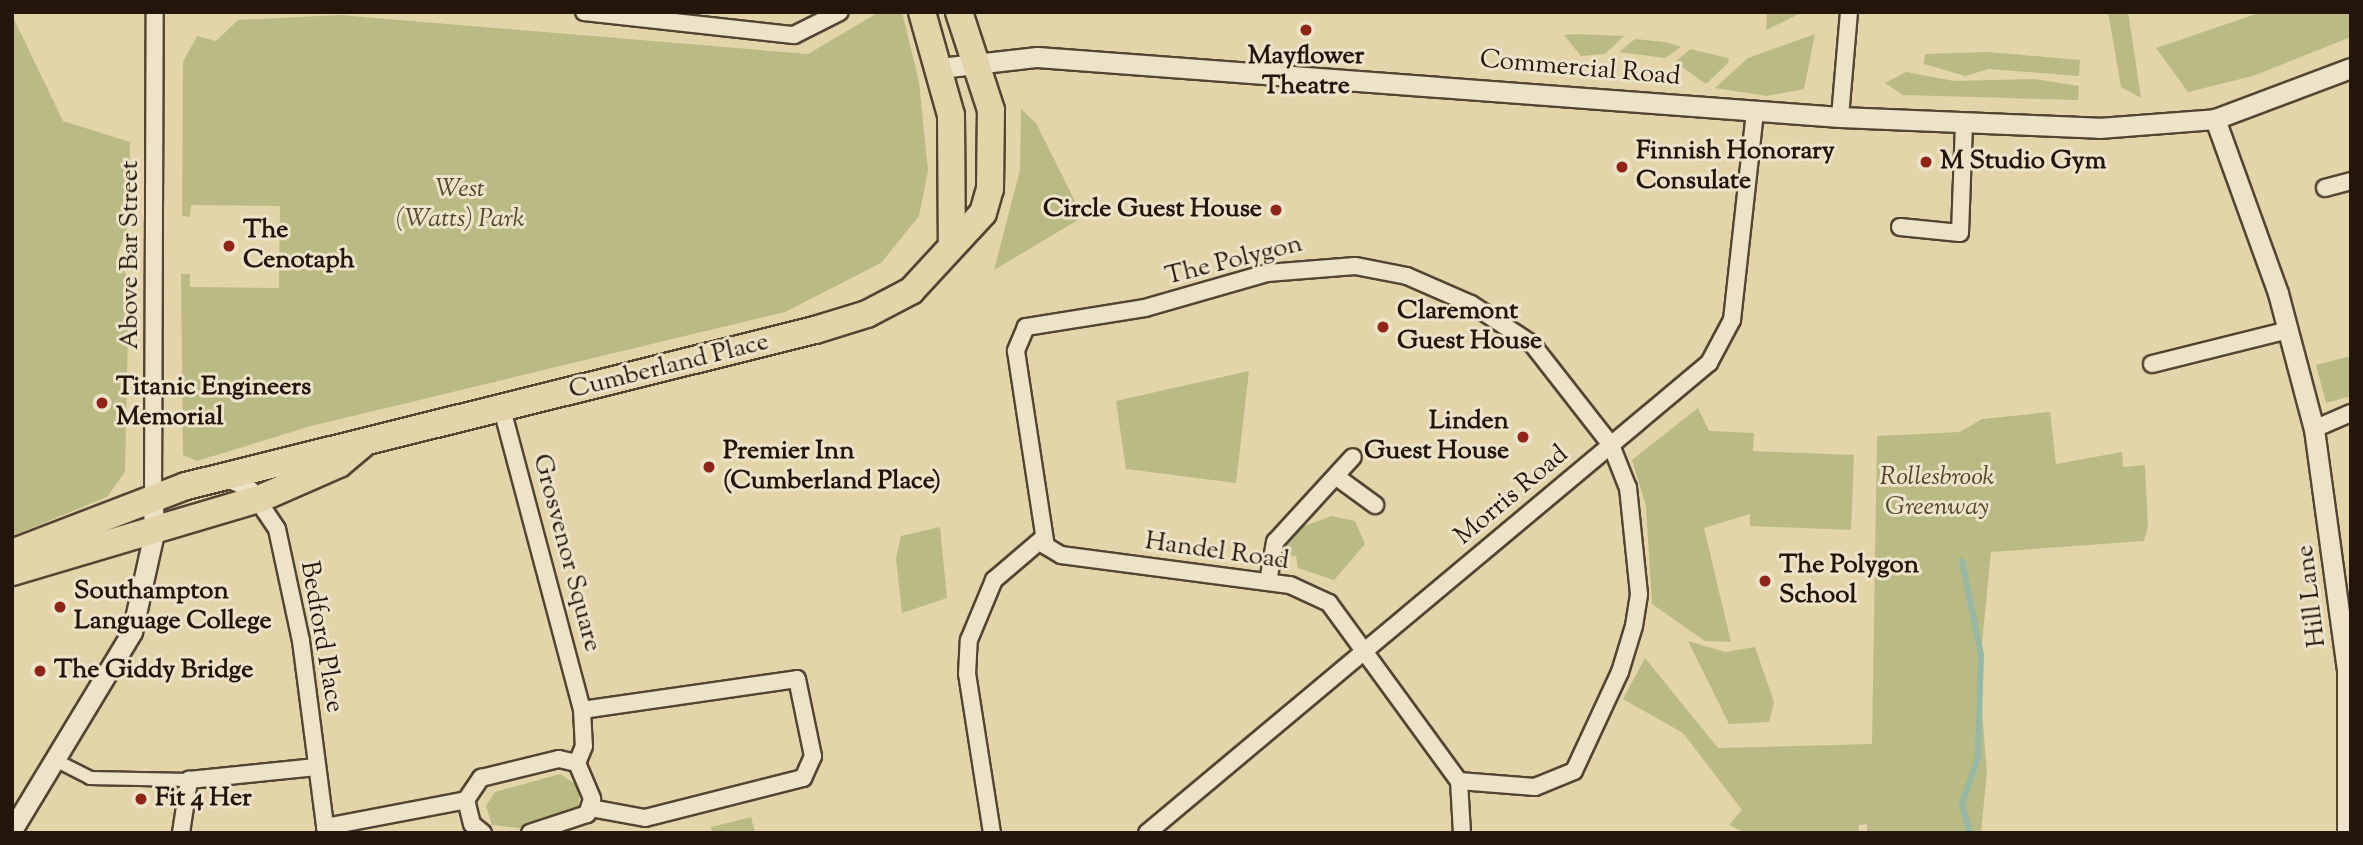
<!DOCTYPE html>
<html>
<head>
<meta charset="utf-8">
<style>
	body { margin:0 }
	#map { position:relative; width:2363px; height:845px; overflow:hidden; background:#e3d4aa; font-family:"Sorts Mill Goudy",serif }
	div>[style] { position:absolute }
	.green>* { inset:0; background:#babb84 }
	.stream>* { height:6px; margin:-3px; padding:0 3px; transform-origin:3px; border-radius:3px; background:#96b8a5 }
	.roads { filter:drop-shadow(2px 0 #544533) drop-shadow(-2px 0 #544533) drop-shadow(0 2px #544533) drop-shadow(0 -2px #544533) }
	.pedestrian>* { height:12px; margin:-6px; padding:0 6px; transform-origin:6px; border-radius:6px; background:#ede3c8 }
	.minor>* { height:16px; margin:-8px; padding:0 8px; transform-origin:8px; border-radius:8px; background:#ede3c8 }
	.tertiary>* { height:19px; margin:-9.5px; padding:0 9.5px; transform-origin:9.5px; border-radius:9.5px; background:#ede3c8 }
	.primary>* { height:26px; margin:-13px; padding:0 13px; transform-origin:13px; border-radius:13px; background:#e3d4aa }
	.dots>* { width:19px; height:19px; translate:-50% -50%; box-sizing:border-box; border:4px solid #ede3c8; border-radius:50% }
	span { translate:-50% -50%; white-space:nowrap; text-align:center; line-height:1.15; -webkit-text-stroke:6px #ede3c8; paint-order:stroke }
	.poi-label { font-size:26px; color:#24150b; font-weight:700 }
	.left { translate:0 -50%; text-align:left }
	.right { translate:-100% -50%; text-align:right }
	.street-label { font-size:26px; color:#24150b }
	.park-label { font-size:26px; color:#51472f; font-style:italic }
	.frame { position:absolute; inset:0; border:14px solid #24150b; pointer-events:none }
</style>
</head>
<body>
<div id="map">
	<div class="green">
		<div style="clip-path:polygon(879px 12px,902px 12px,919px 82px,928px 171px,919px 216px,881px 263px,785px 312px,311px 426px,197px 461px,183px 455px,181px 274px,190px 274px,190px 287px,279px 288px,280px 206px,191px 205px,190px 217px,182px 216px,183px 62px,197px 36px,216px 41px,238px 20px,340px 15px,808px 54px)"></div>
		<div style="clip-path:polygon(1767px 12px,1803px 12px,1766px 30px)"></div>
		<div style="clip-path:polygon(2108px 12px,2128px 12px,2141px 98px,2121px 87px)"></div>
		<div style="clip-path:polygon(2262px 12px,2351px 12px,2351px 37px,2253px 76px,2188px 92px,2156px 48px)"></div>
		<div style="clip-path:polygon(12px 15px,63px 121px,130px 142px,130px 221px,117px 256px,129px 281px,125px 472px,107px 497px,12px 536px)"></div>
		<div style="clip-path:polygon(1815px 34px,1804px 89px,1767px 96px,1715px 88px,1748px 58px)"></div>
		<div style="clip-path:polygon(1564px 35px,1577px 34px,1624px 36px,1605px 54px,1581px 56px)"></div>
		<div style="clip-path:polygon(1635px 39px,1665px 42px,1681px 47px,1665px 58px,1619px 52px)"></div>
		<div style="clip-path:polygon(1690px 49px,1728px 58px,1729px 62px,1706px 84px,1675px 62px)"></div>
		<div style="clip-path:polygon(1989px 52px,2080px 60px,2079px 76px,1989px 69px,1965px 76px,1924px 64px,1925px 54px)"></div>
		<div style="clip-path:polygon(1906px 72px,1954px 81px,2034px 79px,2079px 86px,2078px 100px,1903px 95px,1885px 83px)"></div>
		<div style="clip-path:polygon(1021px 109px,1036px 123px,1083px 217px,994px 270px,1020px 170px)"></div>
		<div style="clip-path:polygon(2351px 356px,2351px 396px,2326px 403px,2316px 365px)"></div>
		<div style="clip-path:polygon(1249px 371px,1236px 483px,1126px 469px,1116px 401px)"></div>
		<div style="clip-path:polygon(1698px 408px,1709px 431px,1754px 433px,1753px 451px,1854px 455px,1851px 530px,1750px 526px,1750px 514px,1704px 528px,1731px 642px,1705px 641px,1652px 604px,1646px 506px,1632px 460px)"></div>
		<div style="clip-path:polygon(2050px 412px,2056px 464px,2122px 452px,2123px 467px,2145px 465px,2148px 526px,2144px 541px,1991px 552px,1979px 674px,1987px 772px,1981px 833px,1867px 833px,1867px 824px,1859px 825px,1858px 833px,1746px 833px,1729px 825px,1742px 810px,1683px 733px,1623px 699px,1645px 658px,1718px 748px,1872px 744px,1877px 436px,1960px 432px,1982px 419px)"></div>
		<div style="clip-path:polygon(1332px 516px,1355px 521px,1365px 544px,1334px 580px,1298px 568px,1296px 556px,1278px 554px,1290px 531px)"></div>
		<div style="clip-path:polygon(940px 527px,947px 598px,902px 613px,896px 558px,901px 536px)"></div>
		<div style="clip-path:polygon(1688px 641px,1725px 652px,1755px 647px,1774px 702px,1769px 722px,1729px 724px)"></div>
		<div style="clip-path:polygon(560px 774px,580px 787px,578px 810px,520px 828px,492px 825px,486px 806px,495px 792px)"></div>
		<div style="clip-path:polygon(751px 817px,755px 833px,712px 833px,711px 827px)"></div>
	</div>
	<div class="stream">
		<div style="left:1962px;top:561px;width:95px;rotate:78.5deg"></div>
		<div style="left:1981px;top:654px;width:104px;rotate:91.7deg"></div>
		<div style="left:1978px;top:758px;width:49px;rotate:109.2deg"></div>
		<div style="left:1962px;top:804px;width:30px;rotate:75deg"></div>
	</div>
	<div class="roads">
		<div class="pedestrian">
			<div style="left:55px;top:760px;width:39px;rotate:27deg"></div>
			<div style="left:90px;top:778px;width:99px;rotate:1.2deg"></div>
		</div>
		<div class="minor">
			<div style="left:584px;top:12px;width:211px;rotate:6.3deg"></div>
			<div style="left:794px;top:35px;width:51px;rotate:-26.6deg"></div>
			<div style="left:1840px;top:117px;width:105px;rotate:-85.1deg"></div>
			<div style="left:2325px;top:188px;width:27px;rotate:-15deg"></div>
			<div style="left:1900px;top:227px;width:60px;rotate:5.7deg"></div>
			<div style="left:1960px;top:233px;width:111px;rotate:-87.9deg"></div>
			<div style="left:2152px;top:364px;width:140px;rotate:-14deg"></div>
			<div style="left:502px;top:409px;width:311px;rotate:75.1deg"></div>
			<div style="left:582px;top:710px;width:36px;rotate:87deg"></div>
			<div style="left:584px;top:746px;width:18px;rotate:112deg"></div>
			<div style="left:2314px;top:429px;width:40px;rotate:-23.4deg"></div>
			<div style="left:226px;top:478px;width:26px;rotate:25deg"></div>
			<div style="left:250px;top:489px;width:48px;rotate:56deg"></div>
			<div style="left:277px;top:529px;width:115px;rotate:77.9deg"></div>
			<div style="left:301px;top:641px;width:194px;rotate:82.6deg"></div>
			<div style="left:1338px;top:478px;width:46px;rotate:36.1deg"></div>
			<div style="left:153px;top:497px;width:485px;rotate:-89.8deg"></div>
			<div style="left:1268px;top:582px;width:41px;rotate:-80.1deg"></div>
			<div style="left:1275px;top:542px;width:115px;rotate:-47.5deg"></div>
			<div style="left:582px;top:710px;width:217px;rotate:-8.2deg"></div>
			<div style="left:797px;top:679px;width:79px;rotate:78.3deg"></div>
			<div style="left:813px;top:756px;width:24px;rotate:114deg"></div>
			<div style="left:803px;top:778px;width:163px;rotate:165.8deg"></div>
			<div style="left:645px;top:818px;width:56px;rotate:-169.7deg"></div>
			<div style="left:1459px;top:781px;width:76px;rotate:4.5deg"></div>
			<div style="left:1535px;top:787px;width:42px;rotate:-22.3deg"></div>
			<div style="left:1574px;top:771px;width:109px;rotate:-65.1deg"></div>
			<div style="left:1620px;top:672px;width:48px;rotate:-73.1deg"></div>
			<div style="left:1634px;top:626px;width:32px;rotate:-81deg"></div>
			<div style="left:1639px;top:594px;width:107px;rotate:-95.9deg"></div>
			<div style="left:1628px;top:488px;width:46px;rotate:-111.6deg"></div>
			<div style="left:1611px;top:445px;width:128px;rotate:-128deg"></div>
			<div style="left:1532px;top:344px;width:73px;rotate:-146.7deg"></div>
			<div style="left:1471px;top:304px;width:70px;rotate:-156.4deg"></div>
			<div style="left:1407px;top:276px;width:53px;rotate:-169.1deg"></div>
			<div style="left:1355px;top:266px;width:88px;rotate:175.5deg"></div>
			<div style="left:1267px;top:273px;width:127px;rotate:164deg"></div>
			<div style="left:1145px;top:308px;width:121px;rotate:170.9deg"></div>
			<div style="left:1026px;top:327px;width:26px;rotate:113deg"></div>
			<div style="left:1016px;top:351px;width:197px;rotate:81.3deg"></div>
			<div style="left:1046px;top:546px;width:17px;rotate:31deg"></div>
			<div style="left:1061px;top:555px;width:231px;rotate:7.5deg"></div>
			<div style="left:1290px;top:585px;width:43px;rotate:24.8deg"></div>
			<div style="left:1329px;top:603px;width:220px;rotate:53.9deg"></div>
			<div style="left:1459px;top:781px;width:52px;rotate:86.7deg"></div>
			<div style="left:325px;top:827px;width:144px;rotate:-10.8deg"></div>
			<div style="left:181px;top:833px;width:54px;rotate:-81.4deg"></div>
			<div style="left:189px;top:780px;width:128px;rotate:-5.8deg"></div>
			<div style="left:483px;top:833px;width:14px;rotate:-141deg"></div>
			<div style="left:472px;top:824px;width:25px;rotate:-104deg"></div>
			<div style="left:466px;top:800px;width:27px;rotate:-56deg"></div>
			<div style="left:481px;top:778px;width:80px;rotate:-13.7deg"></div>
			<div style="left:559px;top:759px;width:18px;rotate:13deg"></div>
			<div style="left:577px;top:763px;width:39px;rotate:67deg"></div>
			<div style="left:592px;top:799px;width:16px;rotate:108deg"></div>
			<div style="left:587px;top:814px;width:60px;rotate:161.6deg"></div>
			<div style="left:992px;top:833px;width:161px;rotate:-98.9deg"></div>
			<div style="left:967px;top:674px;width:34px;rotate:-87deg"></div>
			<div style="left:969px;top:640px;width:65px;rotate:-67.4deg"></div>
			<div style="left:994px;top:580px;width:63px;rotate:-40.5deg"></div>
			<div style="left:1147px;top:833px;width:733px;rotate:-39.91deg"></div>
			<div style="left:1709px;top:363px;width:49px;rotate:-61.9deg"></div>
			<div style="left:1732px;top:320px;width:211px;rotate:-83.7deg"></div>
		</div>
		<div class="tertiary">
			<div style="left:940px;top:68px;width:98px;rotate:-6.5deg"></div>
			<div style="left:1037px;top:57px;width:805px;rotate:4.27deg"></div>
			<div style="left:1840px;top:117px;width:259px;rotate:2.4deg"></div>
			<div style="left:2099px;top:128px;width:116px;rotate:-4.4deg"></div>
			<div style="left:2215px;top:119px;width:145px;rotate:-20.6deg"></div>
			<div style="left:2215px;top:119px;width:185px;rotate:70.1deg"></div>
			<div style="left:2278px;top:293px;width:141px;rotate:75.2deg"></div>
			<div style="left:2314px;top:429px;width:243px;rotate:82.2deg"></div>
			<div style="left:2347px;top:670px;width:163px;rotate:90deg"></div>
			<div style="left:12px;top:830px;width:232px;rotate:-58.8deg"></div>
			<div style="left:132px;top:632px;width:101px;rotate:-77.5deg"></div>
			<div style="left:154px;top:533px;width:36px;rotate:-92deg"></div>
		</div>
		<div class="primary">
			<div style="left:922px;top:12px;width:107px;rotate:74.3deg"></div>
			<div style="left:951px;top:115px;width:131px;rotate:89.6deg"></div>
			<div style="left:12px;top:553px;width:186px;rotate:-21.1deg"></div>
			<div style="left:186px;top:486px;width:648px;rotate:-13.93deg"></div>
			<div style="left:815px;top:330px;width:54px;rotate:-17.1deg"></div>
			<div style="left:867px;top:314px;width:50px;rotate:-27.6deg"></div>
			<div style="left:911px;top:291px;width:106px;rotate:-47.3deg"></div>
			<div style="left:983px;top:213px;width:25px;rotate:-74deg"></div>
			<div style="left:990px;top:189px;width:79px;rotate:-89.3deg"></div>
			<div style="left:991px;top:110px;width:103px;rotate:-108.1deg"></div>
			<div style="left:12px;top:572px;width:258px;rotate:-16.5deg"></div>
			<div style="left:259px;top:499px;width:87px;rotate:-23.6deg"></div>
			<div style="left:339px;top:464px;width:31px;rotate:-40deg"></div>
		</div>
	</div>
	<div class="dots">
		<div style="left:1306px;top:30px;background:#8f2418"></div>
		<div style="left:1926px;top:162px;background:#8f2418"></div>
		<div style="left:1622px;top:167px;background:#8f2418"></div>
		<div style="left:1276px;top:210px;background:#8f2418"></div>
		<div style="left:229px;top:246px;background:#8f2418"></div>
		<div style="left:1383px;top:327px;background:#8f2418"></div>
		<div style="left:102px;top:403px;background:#8f2418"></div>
		<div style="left:1523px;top:437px;background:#8f2418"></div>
		<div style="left:709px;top:467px;background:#8f2418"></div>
		<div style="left:1765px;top:581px;background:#8f2418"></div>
		<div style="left:60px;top:607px;background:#8f2418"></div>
		<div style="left:40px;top:671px;background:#8f2418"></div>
		<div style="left:141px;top:799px;background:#8f2418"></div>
	</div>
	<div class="poi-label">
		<span style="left:1306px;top:72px">Mayflower<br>Theatre</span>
		<span class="left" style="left:1636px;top:167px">Finnish Honorary<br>Consulate</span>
		<span class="left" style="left:1940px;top:162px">M Studio Gym</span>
		<span class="right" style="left:1262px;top:210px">Circle Guest House</span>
		<span class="left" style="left:243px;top:246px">The<br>Cenotaph</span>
		<span class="left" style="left:1397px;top:327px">Claremont<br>Guest House</span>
		<span class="left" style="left:116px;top:403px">Titanic Engineers<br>Memorial</span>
		<span class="right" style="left:1509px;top:437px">Linden<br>Guest House</span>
		<span class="left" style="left:723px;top:467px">Premier Inn<br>(Cumberland Place)</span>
		<span class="left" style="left:1779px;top:581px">The Polygon<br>School</span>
		<span class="left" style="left:74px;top:607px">Southampton<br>Language College</span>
		<span class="left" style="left:54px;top:671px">The Giddy Bridge</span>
		<span class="left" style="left:155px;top:799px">Fit 4 Her</span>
	</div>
	<div class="street-label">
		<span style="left:1580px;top:69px;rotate:5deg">Commercial Road</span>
		<span style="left:131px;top:255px;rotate:-90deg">Above Bar Street</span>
		<span style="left:1234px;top:261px;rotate:-14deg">The Polygon</span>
		<span style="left:669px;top:367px;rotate:-14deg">Cumberland Place</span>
		<span style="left:1512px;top:496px;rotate:-40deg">Morris Road</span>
		<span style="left:1217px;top:552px;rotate:8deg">Handel Road</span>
		<span style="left:566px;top:553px;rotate:75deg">Grosvenor Square</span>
		<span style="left:2312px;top:596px;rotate:-97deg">Hill Lane</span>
		<span style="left:321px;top:637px;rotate:80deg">Bedford Place</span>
	</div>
	<div class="park-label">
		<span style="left:460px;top:205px">West<br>(Watts) Park</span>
		<span style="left:1937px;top:493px">Rollesbrook<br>Greenway</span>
	</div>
	<div class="frame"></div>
</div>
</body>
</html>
